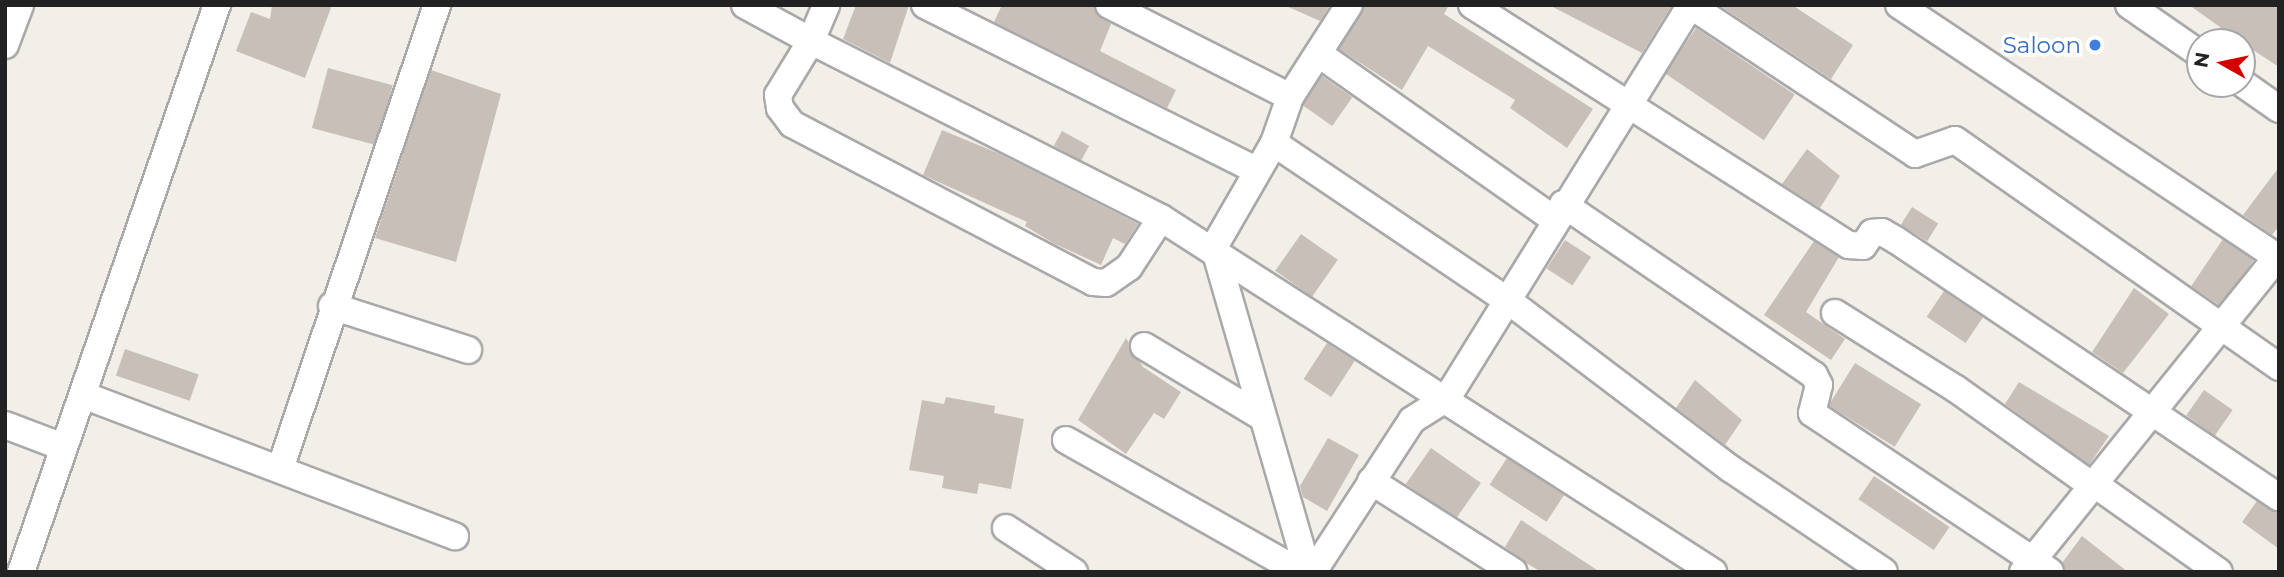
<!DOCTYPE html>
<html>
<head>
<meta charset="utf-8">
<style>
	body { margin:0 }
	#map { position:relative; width:2284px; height:577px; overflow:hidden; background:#f2efe9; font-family:Montserrat,sans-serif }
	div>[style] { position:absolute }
	.building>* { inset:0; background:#c7bfb8; transform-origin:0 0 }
	.roads { filter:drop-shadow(2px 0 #a9a9a9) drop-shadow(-2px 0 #a9a9a9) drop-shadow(0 2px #a9a9a9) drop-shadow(0 -2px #a9a9a9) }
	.street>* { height:26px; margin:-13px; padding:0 13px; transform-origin:13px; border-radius:13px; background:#fff }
	.dots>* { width:19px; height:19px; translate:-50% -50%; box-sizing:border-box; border:4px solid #fff; border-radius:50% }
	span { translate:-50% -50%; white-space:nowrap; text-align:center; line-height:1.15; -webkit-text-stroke:7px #fff; paint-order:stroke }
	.shop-label { font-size:23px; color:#366cbe }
	.right { translate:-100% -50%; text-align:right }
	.frame { position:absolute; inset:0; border:7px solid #222; pointer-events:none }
	.north { position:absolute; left:2186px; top:28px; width:70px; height:70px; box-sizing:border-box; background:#fff; border:2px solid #a7a7a7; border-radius:50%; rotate:279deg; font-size:19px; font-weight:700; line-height:28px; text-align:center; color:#222 }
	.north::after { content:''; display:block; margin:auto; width:24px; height:32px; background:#d40000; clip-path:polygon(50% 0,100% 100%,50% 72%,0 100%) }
</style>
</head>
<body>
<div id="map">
	<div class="building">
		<div style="clip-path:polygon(272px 5px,332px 5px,305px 78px,236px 51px,251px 12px,270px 19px)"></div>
		<div style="clip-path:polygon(856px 5px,909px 5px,890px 63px,843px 39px)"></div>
		<div style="clip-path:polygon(1002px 5px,1093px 5px,1111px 24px,1100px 51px,1176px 90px,1167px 108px,994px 22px)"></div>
		<div style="clip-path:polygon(1284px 5px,1330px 5px,1320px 21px)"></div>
		<div style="clip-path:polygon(1365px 5px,1449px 5px,1444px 14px,1593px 109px,1567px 148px,1510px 108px,1515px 100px,1428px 46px,1402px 90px,1339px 49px)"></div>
		<div style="clip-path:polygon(1549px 5px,1672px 5px,1642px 53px)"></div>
		<div style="clip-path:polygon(1719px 5px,1792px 5px,1853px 45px,1831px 79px)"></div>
		<div style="clip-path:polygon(2189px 5px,2279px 5px,2279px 67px,2241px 42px)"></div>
		<div style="left:1696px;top:28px;width:119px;height:55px;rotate:34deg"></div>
		<div style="left:328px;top:68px;width:67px;height:62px;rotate:15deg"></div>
		<div style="clip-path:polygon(431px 70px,501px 94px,456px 262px,375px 238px)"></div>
		<div style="left:1322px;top:76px;width:37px;height:35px;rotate:35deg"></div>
		<div style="clip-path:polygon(942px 130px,1000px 154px,1138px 224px,1125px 244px,1113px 238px,1101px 265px,1053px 243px,1025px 226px,1027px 222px,923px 175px)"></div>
		<div style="left:1062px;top:131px;width:31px;height:17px;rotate:29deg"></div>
		<div style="clip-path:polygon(1807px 149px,1840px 176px,1820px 208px,1782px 184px)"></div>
		<div style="clip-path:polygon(2279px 167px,2279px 226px,2272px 235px,2243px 215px)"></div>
		<div style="left:1912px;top:207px;width:31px;height:21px;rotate:32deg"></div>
		<div style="left:1301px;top:234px;width:45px;height:45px;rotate:35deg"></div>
		<div style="left:2223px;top:239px;width:37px;height:57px;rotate:34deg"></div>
		<div style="left:1565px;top:240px;width:31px;height:34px;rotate:33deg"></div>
		<div style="clip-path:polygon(1814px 241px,1839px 257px,1806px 312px,1845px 339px,1831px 360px,1764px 315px)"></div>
		<div style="clip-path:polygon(2134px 288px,2169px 314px,2123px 373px,2092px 352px)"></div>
		<div style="left:1944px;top:291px;width:47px;height:31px;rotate:34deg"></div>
		<div style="clip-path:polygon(1126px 338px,1143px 367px,1181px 392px,1164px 419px,1154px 413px,1126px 454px,1078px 420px)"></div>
		<div style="left:1327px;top:343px;width:33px;height:43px;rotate:33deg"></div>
		<div style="left:125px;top:349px;width:78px;height:28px;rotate:19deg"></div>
		<div style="left:1855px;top:363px;width:78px;height:50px;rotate:32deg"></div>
		<div style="clip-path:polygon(1695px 380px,1742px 420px,1725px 445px,1676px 408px)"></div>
		<div style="clip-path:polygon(2019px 382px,2109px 436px,2089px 465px,2005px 404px)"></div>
		<div style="left:2204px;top:390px;width:35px;height:31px;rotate:35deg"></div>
		<div style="clip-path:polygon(946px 397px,995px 406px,994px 413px,1024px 419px,1011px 489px,979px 483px,977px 494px,942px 488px,944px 476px,909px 470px,922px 400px,944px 404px)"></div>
		<div style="clip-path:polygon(1328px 438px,1359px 455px,1327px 511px,1303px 497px,1300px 486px)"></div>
		<div style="left:1431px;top:448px;width:61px;height:44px;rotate:35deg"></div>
		<div style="left:1507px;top:458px;width:68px;height:32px;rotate:33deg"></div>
		<div style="left:1874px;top:476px;width:91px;height:28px;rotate:34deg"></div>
		<div style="clip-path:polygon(2257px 501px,2279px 513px,2279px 549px,2242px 522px)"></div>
		<div style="clip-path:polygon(1521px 520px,1600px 572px,1541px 572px,1525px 562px,1505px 547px)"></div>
		<div style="clip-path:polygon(2082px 536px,2128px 572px,2066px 572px,2062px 563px)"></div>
	</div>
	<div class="roads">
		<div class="street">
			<div style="left:745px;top:5px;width:75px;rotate:28.6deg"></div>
			<div style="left:811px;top:41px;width:39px;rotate:-67deg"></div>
			<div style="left:925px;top:5px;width:370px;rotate:26.5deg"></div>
			<div style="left:1109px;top:5px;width:203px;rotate:26.9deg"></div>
			<div style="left:1472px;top:5px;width:447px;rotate:32.5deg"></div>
			<div style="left:1849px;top:245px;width:14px;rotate:4deg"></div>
			<div style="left:1863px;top:246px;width:16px;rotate:-55deg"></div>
			<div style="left:1872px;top:233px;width:10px;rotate:-6deg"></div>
			<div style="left:1882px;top:232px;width:16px;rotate:30deg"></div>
			<div style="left:1896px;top:240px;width:461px;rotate:33.9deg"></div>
			<div style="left:1690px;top:5px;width:270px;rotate:33.5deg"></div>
			<div style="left:1915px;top:154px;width:42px;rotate:-19.3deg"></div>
			<div style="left:1955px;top:140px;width:396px;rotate:35deg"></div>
			<div style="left:1899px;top:5px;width:457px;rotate:33.7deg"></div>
			<div style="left:2129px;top:5px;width:86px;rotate:34.6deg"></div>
			<div style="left:5px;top:45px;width:43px;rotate:-69.4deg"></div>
			<div style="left:1319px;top:54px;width:287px;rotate:35.1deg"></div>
			<div style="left:2242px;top:83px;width:45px;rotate:35.1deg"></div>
			<div style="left:1274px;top:143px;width:285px;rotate:34deg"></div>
			<div style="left:1510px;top:302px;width:277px;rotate:37.1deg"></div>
			<div style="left:1731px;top:469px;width:184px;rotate:33.9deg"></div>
			<div style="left:1563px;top:204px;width:304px;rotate:34.3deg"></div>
			<div style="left:1814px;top:375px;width:11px;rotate:63deg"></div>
			<div style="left:1819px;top:385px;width:29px;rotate:104deg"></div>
			<div style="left:1812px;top:413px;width:286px;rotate:33.7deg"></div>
			<div style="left:1161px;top:218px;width:59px;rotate:123.1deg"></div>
			<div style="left:1129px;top:267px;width:28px;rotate:145deg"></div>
			<div style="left:1106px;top:283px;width:13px;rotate:-176deg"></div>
			<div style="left:1093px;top:282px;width:340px;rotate:-152.3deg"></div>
			<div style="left:792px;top:124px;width:20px;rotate:-127deg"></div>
			<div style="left:780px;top:108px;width:13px;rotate:-99deg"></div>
			<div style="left:778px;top:95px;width:63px;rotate:-58.6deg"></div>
			<div style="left:811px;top:41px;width:392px;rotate:26.8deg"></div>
			<div style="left:1161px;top:218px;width:656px;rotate:32.67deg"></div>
			<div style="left:332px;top:306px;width:143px;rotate:17.9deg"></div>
			<div style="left:1835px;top:313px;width:143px;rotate:32.1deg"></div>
			<div style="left:1956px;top:389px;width:166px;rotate:35.4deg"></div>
			<div style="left:1144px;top:346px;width:138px;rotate:31deg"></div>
			<div style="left:83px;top:395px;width:398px;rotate:20.8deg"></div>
			<div style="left:5px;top:425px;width:62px;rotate:20.8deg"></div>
			<div style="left:1066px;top:440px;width:269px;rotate:29.4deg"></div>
			<div style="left:280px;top:469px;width:490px;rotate:-71.3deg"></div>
			<div style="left:1371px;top:481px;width:169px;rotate:32.5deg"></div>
			<div style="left:2093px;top:483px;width:154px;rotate:35.2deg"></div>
			<div style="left:1006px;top:528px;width:81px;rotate:32.9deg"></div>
			<div style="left:21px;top:572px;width:600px;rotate:-70.93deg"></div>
			<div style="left:1308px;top:572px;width:338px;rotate:-106.1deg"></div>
			<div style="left:1214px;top:247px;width:120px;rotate:-60deg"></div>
			<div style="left:1274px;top:143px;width:49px;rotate:-70.8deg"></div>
			<div style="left:1290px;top:97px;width:109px;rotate:-57.3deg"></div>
			<div style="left:1313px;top:572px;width:181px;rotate:-56.9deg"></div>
			<div style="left:1412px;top:420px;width:41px;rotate:-32.2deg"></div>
			<div style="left:1447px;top:398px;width:463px;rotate:-58.2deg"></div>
			<div style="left:2023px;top:572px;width:407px;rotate:-51.1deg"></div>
		</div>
	</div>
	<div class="dots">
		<div style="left:2095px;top:45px;background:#3f7fe0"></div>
	</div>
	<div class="shop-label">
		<span class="right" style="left:2081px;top:45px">Saloon</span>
	</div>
	<div class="frame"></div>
	<div class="north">N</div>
</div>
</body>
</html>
